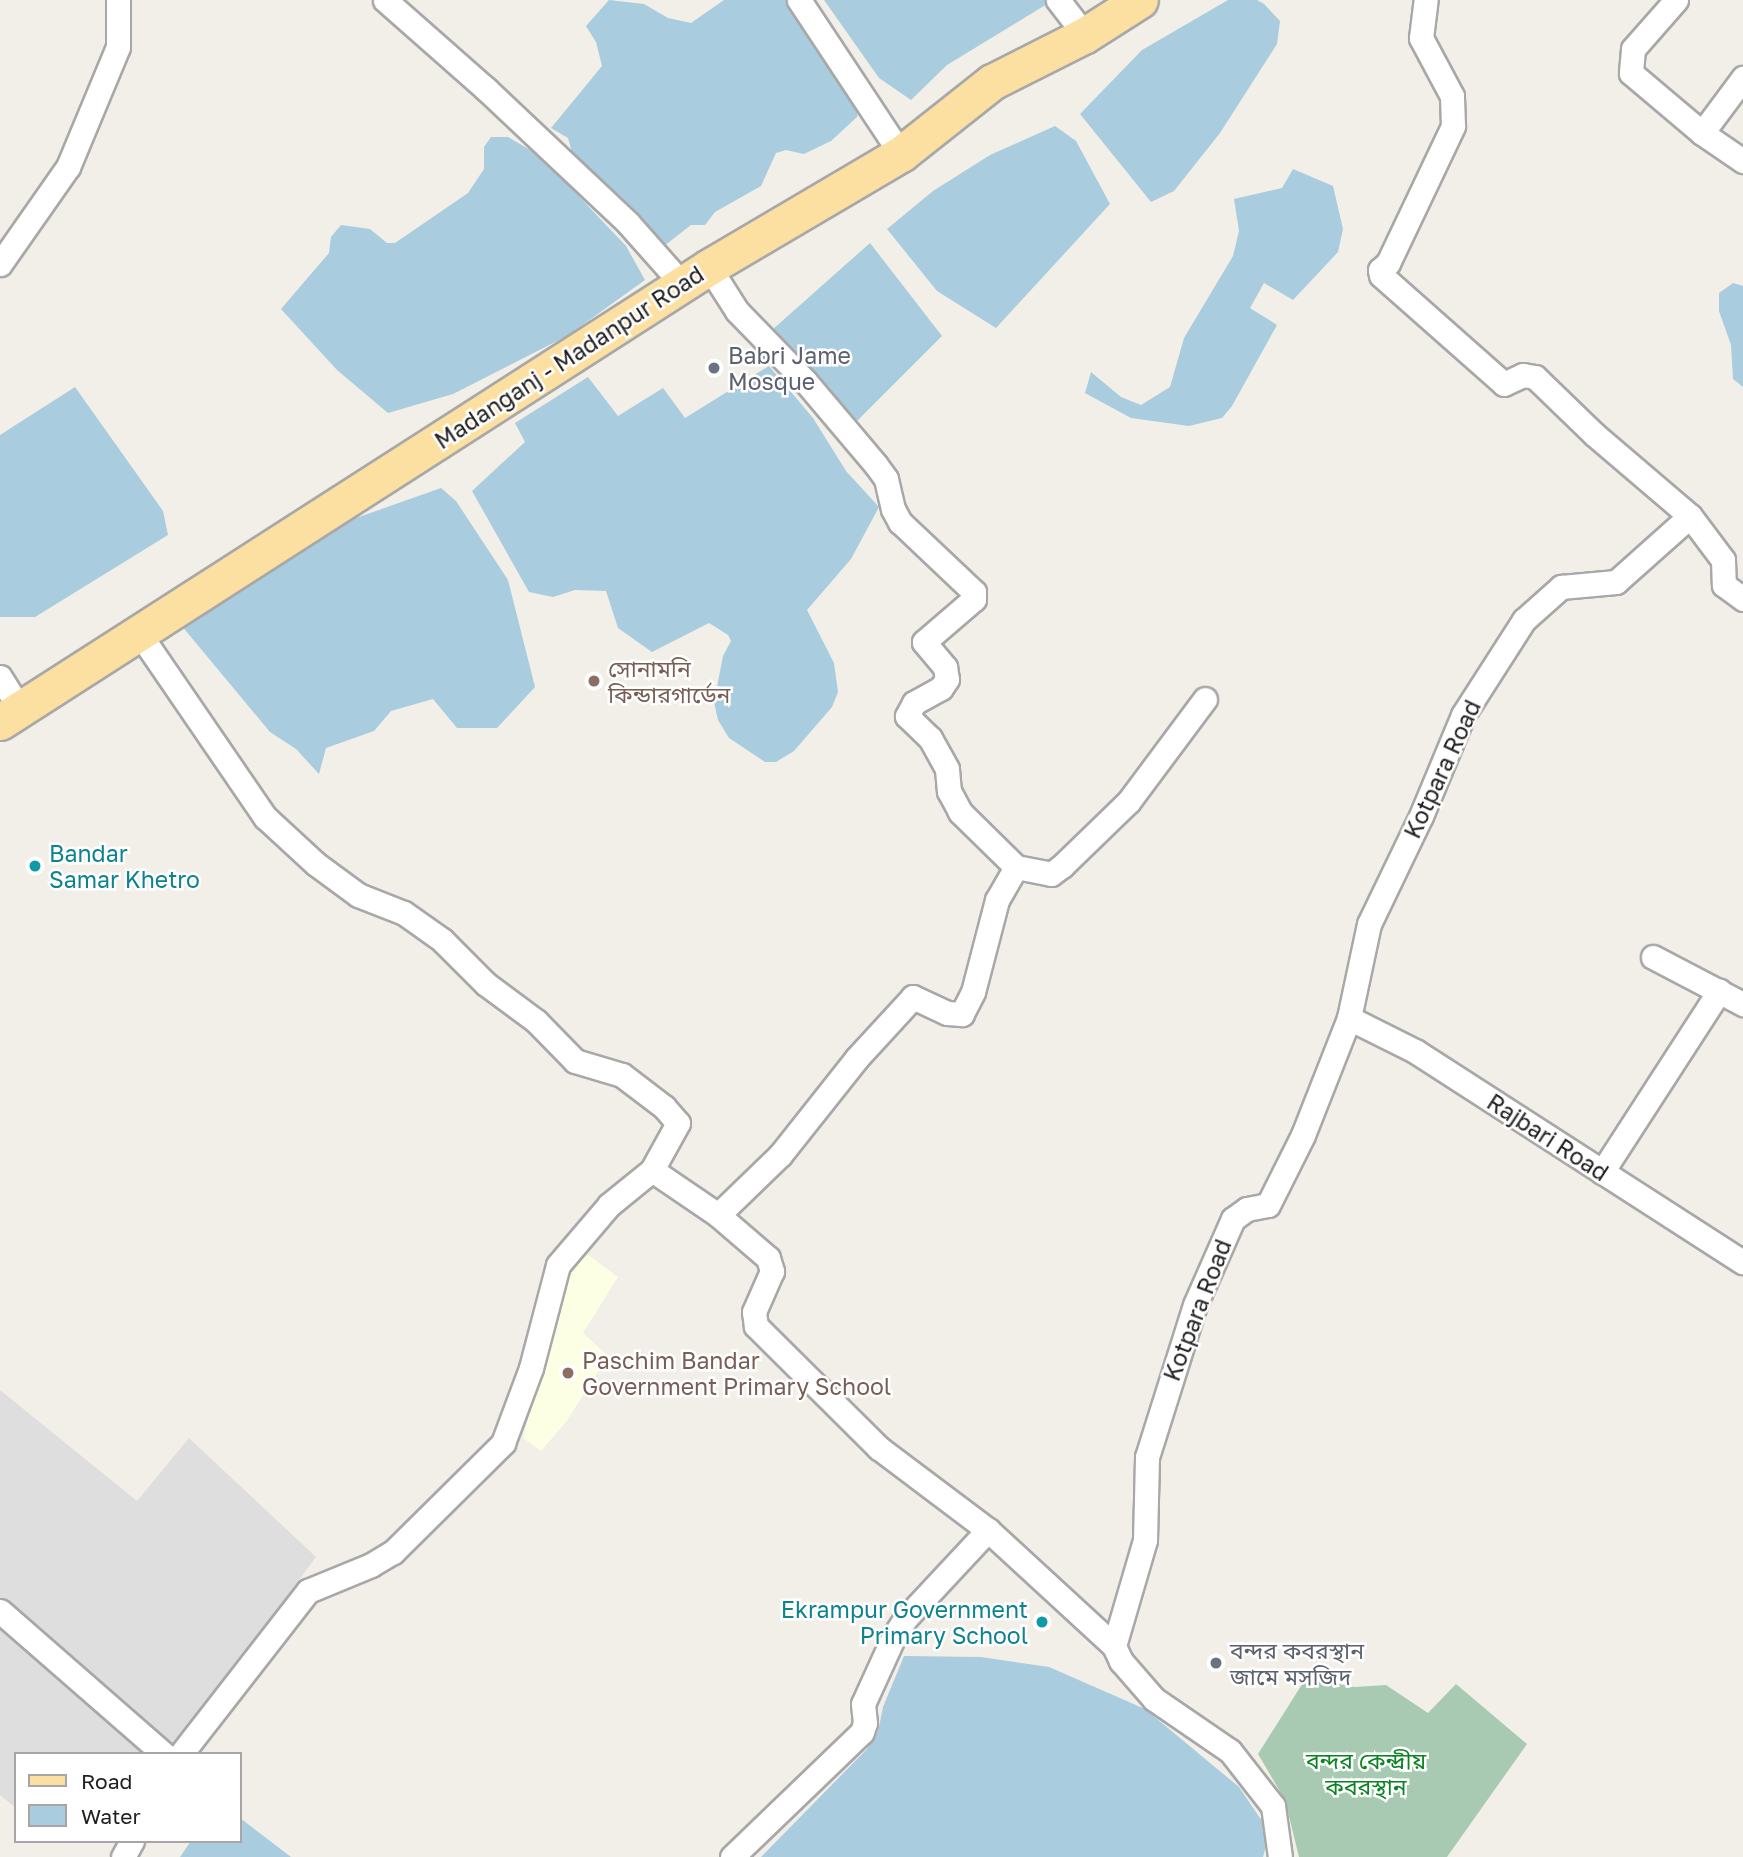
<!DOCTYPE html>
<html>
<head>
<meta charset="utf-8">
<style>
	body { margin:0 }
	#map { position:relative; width:1743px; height:1857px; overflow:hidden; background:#f1efe8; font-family:"Golos Text","Noto Sans Bengali",sans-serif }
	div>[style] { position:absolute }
	.residential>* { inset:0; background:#dfdede }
	.education>* { inset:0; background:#fcffe3 }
	.cemetery>* { inset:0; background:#a9cab2 }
	.water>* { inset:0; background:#a9ccdf }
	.roads { filter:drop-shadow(2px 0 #a8a8a8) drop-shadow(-2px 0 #a8a8a8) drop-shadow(0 2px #a8a8a8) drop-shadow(0 -2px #a8a8a8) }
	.street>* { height:23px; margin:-11.5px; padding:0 11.5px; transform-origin:11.5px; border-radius:11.5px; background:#fff }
	.primary>* { height:35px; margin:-17.5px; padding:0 17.5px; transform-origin:17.5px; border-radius:17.5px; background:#fce0a2 }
	.dots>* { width:19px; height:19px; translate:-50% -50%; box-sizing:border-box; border:4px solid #fff; border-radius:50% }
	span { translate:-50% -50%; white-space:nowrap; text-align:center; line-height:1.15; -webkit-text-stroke:5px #fff; paint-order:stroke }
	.worship-label { font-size:23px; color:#5b616d }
	.left { translate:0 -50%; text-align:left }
	.street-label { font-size:23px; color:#212121 }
	.education-label { font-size:23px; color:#785e54 }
	.culture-label { font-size:23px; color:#0d838f }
	.right { translate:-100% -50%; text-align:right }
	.park-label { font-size:23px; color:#0c8323 }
	.legend { position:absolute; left:14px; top:1752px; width:228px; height:91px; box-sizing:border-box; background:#fff; border:2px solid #a6a6a6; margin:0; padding:9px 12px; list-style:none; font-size:21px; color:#212121 }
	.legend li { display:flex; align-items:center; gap:14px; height:35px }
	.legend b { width:35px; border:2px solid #a6a6a6 }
</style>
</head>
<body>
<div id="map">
	<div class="residential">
		<div style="clip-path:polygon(0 1390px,137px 1501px,189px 1438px,316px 1557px,170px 1754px,16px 1754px,16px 1808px,0 1795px)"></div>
	</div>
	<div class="education">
		<div style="clip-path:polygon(579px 1248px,618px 1277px,583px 1333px,608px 1356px,566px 1422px,541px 1451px,523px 1438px,565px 1275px)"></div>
	</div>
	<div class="cemetery">
		<div style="clip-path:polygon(1306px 1678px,1355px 1687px,1386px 1685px,1428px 1713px,1456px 1684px,1527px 1744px,1447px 1857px,1299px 1857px,1285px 1800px,1258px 1754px)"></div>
	</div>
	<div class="water">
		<div style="clip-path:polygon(609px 0,644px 4px,668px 18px,691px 23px,724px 0,799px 0,860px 102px,857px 117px,831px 141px,804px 154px,786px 150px,776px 153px,761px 186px,715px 212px,705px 225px,691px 225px,664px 246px,652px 232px,620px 209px,564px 155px,571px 149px,568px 138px,551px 128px,602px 66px,596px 42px,586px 26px)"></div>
		<div style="clip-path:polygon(824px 0,1052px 0,1052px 1px,947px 65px,911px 100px,879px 78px)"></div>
		<div style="clip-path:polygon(1228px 0,1257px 0,1264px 4px,1280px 21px,1277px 44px,1220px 133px,1174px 191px,1151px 202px,1080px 114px,1142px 50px)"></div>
		<div style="clip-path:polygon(1055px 126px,1076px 141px,1110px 204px,996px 328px,937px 291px,887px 229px,933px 191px,990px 155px)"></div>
		<div style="clip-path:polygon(491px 137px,508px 137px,530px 150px,552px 168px,626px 246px,645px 280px,567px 336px,453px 394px,388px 413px,337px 370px,281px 309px,329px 253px,331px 237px,341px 225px,370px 229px,387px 243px,395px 243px,468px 193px,484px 169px,484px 147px)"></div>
		<div style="clip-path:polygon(1293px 169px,1333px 186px,1343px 229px,1338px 252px,1293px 300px,1264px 283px,1250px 308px,1277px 325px,1232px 406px,1222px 418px,1189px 426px,1131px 418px,1085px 393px,1091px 372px,1121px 397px,1141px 405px,1170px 387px,1184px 338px,1233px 256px,1239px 231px,1234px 199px,1282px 188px)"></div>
		<div style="clip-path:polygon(870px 243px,942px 336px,856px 422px,843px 413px,772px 330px)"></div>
		<div style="clip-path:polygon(1733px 283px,1743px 286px,1743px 387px,1733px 379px,1731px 345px,1719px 311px,1719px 293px)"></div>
		<div style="clip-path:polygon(769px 366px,813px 418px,846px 471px,879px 507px,851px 559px,807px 610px,834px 663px,838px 692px,832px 707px,794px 751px,776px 762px,765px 762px,729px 738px,718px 720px,714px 702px,723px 656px,731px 641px,728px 635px,709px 623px,652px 652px,618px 628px,606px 591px,575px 590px,553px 597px,529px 592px,472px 491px,525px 442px,515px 423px,588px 377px,618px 416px,663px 388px,685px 418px)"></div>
		<div style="clip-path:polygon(75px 387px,163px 511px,168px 535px,35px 617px,0 617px,0 435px)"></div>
		<div style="clip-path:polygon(441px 488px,456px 501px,508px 580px,535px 687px,497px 728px,457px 728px,433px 699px,391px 711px,374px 731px,326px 748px,319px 774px,296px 749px,270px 732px,176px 619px,342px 523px)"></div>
		<div style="clip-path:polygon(904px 1656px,981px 1657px,1049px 1667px,1145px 1709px,1239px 1787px,1262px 1821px,1267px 1843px,1263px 1857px,761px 1857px,867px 1749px,878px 1732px,883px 1707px)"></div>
		<div style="clip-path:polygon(240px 1818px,291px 1857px,180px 1857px,191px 1841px,240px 1841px)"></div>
	</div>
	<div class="roads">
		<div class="street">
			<div style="left:385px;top:0;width:135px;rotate:41.4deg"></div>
			<div style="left:486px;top:89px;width:195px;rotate:43.3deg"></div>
			<div style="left:628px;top:223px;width:83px;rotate:48.4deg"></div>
			<div style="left:799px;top:0;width:185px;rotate:56.5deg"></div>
			<div style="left:1058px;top:0;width:44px;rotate:52.4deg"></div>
			<div style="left:1676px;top:0;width:65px;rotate:131.3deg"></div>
			<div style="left:1633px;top:49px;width:24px;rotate:95deg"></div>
			<div style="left:1631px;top:73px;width:93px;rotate:40.2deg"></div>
			<div style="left:1702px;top:133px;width:50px;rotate:34.3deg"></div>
			<div style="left:1702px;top:133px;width:69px;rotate:-53.3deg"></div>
			<div style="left:0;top:264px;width:118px;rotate:-55deg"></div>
			<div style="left:68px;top:167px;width:130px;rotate:-67.4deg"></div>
			<div style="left:118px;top:47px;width:47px;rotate:-90deg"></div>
			<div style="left:709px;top:267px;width:52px;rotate:57.5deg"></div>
			<div style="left:737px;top:311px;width:98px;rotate:45.8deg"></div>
			<div style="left:805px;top:381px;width:110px;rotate:49.8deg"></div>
			<div style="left:876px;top:465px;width:17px;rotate:54deg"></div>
			<div style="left:886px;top:479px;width:31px;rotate:77deg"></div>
			<div style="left:893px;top:509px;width:15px;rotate:62deg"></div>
			<div style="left:900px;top:522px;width:102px;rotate:43.4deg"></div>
			<div style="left:974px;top:592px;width:7px;rotate:90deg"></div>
			<div style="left:974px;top:599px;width:66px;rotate:139.3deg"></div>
			<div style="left:924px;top:642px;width:33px;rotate:50deg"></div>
			<div style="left:945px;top:667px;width:12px;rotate:81deg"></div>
			<div style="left:947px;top:679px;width:11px;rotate:124deg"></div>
			<div style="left:941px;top:688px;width:31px;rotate:151deg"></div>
			<div style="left:914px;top:703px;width:15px;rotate:118deg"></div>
			<div style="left:907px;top:716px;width:32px;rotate:44deg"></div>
			<div style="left:930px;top:738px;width:35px;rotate:61deg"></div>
			<div style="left:947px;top:769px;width:22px;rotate:85deg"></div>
			<div style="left:949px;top:791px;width:24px;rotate:62deg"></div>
			<div style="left:960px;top:812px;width:78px;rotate:44.5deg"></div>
			<div style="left:1016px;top:867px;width:38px;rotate:120deg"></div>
			<div style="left:997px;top:900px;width:95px;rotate:104.6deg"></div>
			<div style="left:973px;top:992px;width:25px;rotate:117deg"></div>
			<div style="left:962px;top:1014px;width:15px;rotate:-176deg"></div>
			<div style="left:947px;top:1013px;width:38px;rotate:-155deg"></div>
			<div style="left:913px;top:997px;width:83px;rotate:132.6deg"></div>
			<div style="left:857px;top:1058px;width:124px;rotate:128.4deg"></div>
			<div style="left:780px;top:1155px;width:86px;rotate:135.9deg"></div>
			<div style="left:1690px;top:516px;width:55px;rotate:53.1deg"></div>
			<div style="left:1723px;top:560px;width:25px;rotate:88deg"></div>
			<div style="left:1724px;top:585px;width:24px;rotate:36deg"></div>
			<div style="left:139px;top:633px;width:223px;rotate:55.6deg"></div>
			<div style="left:265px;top:817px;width:69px;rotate:42.7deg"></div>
			<div style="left:316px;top:864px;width:52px;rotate:36.4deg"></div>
			<div style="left:358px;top:895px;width:49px;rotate:21.4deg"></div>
			<div style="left:404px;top:913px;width:47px;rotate:35.4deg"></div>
			<div style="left:442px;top:940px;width:62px;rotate:45deg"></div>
			<div style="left:486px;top:984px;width:62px;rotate:36.5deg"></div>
			<div style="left:536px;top:1021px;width:56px;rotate:45.7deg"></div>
			<div style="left:575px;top:1061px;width:49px;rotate:16.6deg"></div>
			<div style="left:622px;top:1075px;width:53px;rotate:37.3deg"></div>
			<div style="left:664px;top:1107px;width:21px;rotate:49deg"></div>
			<div style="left:678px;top:1123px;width:54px;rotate:119deg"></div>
			<div style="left:652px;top:1170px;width:80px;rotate:34.3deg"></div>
			<div style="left:718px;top:1215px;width:66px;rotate:40.7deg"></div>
			<div style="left:768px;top:1258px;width:14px;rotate:73deg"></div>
			<div style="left:772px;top:1271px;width:45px;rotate:113.7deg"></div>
			<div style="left:754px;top:1312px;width:14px;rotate:82deg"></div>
			<div style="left:756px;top:1326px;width:173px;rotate:44.8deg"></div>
			<div style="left:879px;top:1448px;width:136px;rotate:37deg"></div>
			<div style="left:988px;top:1530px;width:171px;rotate:42.6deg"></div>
			<div style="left:1114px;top:1646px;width:17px;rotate:65deg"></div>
			<div style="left:1121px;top:1661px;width:50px;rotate:49deg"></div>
			<div style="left:1154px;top:1699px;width:92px;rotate:34.4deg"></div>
			<div style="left:1230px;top:1751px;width:70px;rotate:52deg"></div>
			<div style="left:1273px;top:1806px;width:51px;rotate:82.2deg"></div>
			<div style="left:0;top:677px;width:38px;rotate:58deg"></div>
			<div style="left:1016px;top:867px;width:36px;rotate:11deg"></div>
			<div style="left:1051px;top:874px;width:14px;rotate:-36deg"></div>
			<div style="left:1062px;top:866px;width:93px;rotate:-44.1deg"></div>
			<div style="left:1129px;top:801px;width:127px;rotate:-53.3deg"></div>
			<div style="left:1653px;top:957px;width:102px;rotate:27.6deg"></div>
			<div style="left:1349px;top:1018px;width:74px;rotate:26.6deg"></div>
			<div style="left:1415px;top:1051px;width:390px;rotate:32.8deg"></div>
			<div style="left:1602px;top:1172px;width:216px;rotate:-57.1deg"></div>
			<div style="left:0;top:1611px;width:218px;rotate:41.1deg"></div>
			<div style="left:1114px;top:1646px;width:110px;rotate:-73.7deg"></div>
			<div style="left:1145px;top:1540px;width:83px;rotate:-88.6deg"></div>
			<div style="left:1147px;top:1457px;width:159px;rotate:-72.5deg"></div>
			<div style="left:1195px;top:1305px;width:94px;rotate:-66.2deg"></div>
			<div style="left:1233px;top:1219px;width:17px;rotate:-36deg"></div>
			<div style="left:1247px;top:1209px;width:21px;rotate:-11deg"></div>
			<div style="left:1268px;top:1205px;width:78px;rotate:-63.4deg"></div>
			<div style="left:1303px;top:1135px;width:126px;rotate:-68.5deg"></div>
			<div style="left:1349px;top:1018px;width:96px;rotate:-78deg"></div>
			<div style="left:1369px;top:924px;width:120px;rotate:-64.3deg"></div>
			<div style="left:1421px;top:816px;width:109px;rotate:-67.4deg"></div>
			<div style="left:1463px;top:715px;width:113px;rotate:-57.3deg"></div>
			<div style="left:1524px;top:620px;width:50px;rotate:-41.7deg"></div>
			<div style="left:1561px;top:587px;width:55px;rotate:-5.2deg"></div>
			<div style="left:1616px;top:582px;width:99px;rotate:-41.7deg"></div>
			<div style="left:1690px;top:516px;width:126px;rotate:-139.5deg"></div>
			<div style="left:1594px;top:434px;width:82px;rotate:-136deg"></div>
			<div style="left:1535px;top:377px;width:12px;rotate:-171deg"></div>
			<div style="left:1523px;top:375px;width:21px;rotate:155deg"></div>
			<div style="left:1504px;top:384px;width:164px;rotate:-138.5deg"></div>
			<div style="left:1381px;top:275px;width:5px;rotate:-101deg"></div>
			<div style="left:1380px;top:270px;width:11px;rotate:-41deg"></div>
			<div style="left:1388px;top:263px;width:152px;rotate:-64.6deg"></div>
			<div style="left:1453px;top:126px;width:30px;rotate:-92deg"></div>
			<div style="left:1452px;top:96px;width:66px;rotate:-118.1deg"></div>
			<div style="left:1421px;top:38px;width:38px;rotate:-83deg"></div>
			<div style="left:181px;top:1754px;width:207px;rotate:-52.1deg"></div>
			<div style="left:308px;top:1591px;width:68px;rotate:-22.4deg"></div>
			<div style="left:371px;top:1565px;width:26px;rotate:-31deg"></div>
			<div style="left:393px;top:1552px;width:155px;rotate:-44.7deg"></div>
			<div style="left:503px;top:1443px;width:80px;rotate:-69.5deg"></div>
			<div style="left:531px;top:1368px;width:106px;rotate:-75.3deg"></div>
			<div style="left:558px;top:1265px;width:79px;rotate:-49.6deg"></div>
			<div style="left:609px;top:1205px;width:55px;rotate:-39.1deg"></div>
			<div style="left:123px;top:1857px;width:18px;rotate:-61deg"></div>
			<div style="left:732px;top:1857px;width:180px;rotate:-43.9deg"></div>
			<div style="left:862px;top:1732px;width:9px;rotate:-72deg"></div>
			<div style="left:865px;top:1723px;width:19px;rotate:-96deg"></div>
			<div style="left:863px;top:1704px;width:75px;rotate:-65.5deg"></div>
			<div style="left:894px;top:1636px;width:20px;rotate:-57deg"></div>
			<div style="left:905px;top:1619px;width:122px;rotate:-47deg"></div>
		</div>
		<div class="primary">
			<div style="left:0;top:722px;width:842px;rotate:-32.69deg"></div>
			<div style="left:709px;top:267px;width:223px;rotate:-30.5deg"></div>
			<div style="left:901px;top:154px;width:116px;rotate:-38.4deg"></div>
			<div style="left:992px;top:82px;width:104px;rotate:-26.8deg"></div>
			<div style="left:1085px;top:35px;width:65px;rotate:-32.5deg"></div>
		</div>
	</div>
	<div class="dots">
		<div style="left:714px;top:368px;background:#6b7280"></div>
		<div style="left:594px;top:681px;background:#8d6e63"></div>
		<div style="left:35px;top:866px;background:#0f9aa8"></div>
		<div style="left:568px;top:1373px;background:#8d6e63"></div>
		<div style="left:1042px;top:1622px;background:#0f9aa8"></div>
		<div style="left:1216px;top:1663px;background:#6b7280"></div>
	</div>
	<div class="worship-label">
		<span class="left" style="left:728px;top:368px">Babri Jame<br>Mosque</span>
		<span class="left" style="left:1230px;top:1663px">বন্দর কবরস্থান<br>জামে মসজিদ</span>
	</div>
	<div class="street-label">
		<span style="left:569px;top:357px;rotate:-33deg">Madanganj - Madanpur Road</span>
		<span style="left:1442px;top:769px;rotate:-65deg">Kotpara Road</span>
		<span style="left:1548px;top:1137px;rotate:33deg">Rajbari Road</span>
		<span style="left:1197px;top:1310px;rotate:-69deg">Kotpara Road</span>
	</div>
	<div class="education-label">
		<span class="left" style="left:608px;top:681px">সোনামনি<br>কিন্ডারগার্ডেন</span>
		<span class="left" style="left:582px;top:1373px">Paschim Bandar<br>Government Primary School</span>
	</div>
	<div class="culture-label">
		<span class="left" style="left:49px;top:866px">Bandar<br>Samar Khetro</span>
		<span class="right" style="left:1028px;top:1622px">Ekrampur Government<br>Primary School</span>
	</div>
	<div class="park-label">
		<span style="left:1366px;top:1773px">বন্দর কেন্দ্রীয়<br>কবরস্থান</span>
	</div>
	<ul class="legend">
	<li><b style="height:9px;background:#fce0a2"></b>Road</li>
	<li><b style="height:19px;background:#a9ccdf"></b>Water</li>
	</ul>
</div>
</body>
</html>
